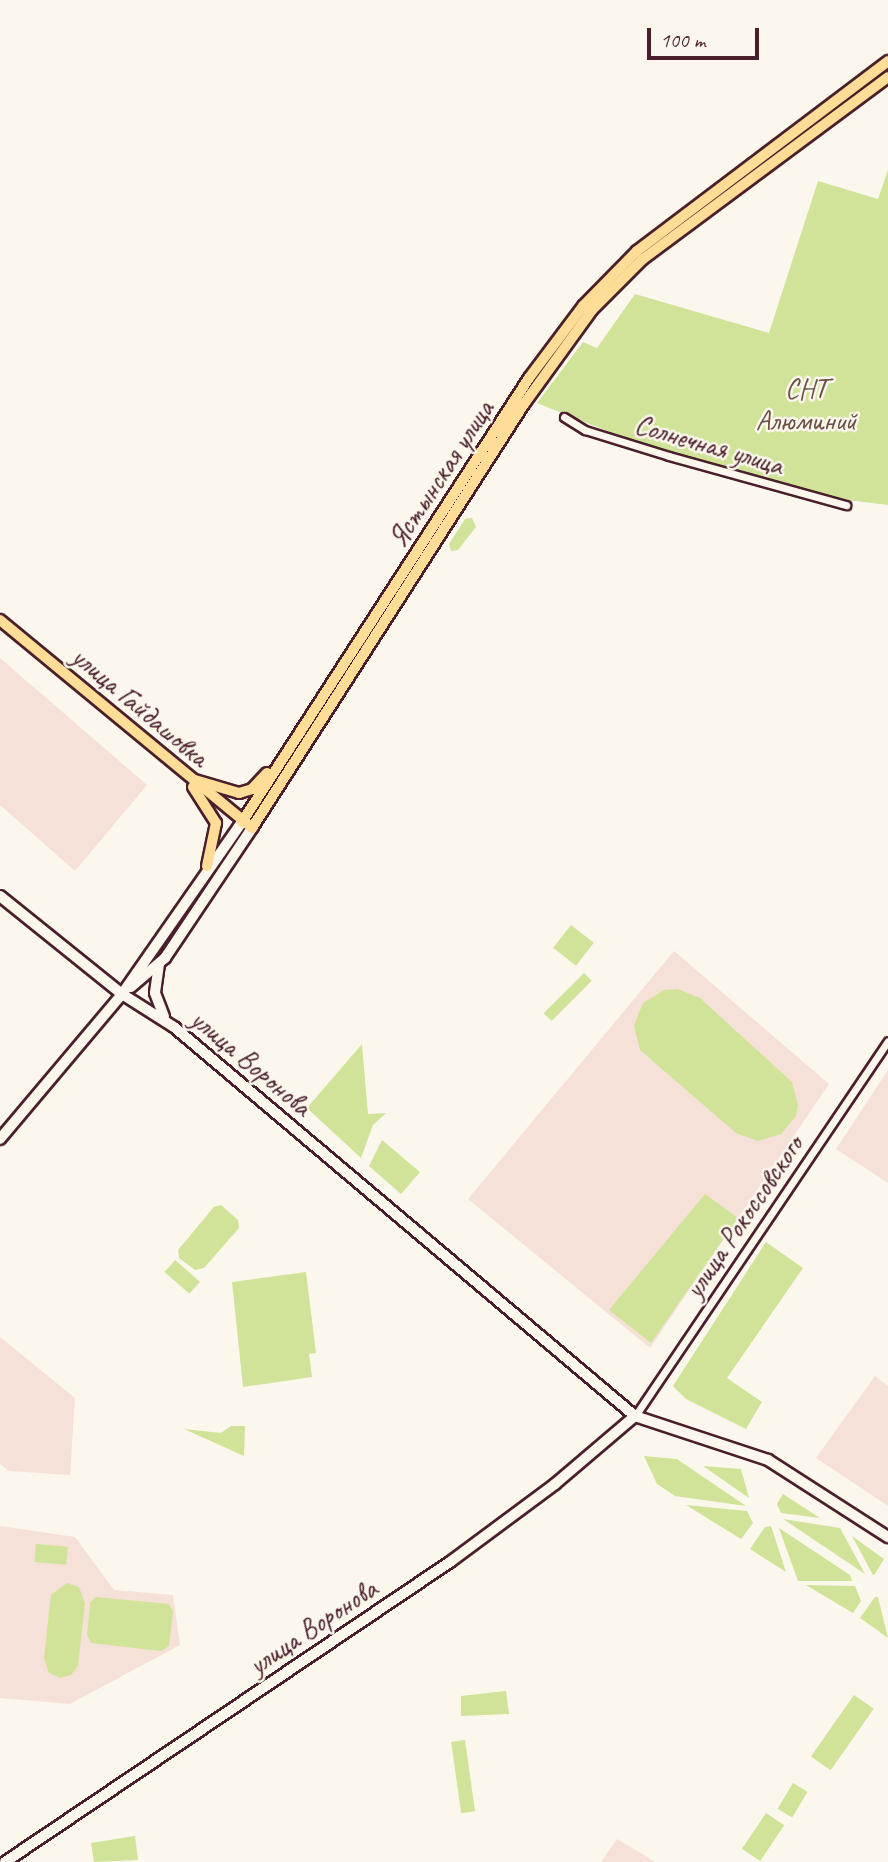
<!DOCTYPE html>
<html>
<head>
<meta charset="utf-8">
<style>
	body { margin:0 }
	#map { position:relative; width:888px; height:1862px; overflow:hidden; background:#fbf7ec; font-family:Caveat,sans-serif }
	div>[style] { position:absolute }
	.built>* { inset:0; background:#f5e1d8 }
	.green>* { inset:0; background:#d0e398; transform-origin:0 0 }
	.roads { filter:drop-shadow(2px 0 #4a1f2b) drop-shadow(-2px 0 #4a1f2b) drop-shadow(0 2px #4a1f2b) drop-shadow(0 -2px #4a1f2b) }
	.street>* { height:7px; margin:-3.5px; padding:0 3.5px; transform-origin:3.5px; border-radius:3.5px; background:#fbf7ec }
	.secondary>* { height:10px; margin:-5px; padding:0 5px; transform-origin:5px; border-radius:5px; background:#fbf7ec }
	.primary>* { height:10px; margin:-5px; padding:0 5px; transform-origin:5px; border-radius:5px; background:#ffdd96 }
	span { translate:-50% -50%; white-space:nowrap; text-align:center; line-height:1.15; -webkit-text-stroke:5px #fbf7ec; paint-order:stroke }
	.park-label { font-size:28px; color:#6c5046 }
	.street-label { font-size:28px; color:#4a1f2b }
	.scale { position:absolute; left:647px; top:28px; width:112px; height:32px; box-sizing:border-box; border:4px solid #4a1f2b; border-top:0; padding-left:9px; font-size:21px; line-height:24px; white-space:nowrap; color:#4a1f2b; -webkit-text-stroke:5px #fbf7ec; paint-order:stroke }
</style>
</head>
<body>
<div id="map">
	<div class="built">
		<div style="clip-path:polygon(0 658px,147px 785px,75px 871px,0 805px)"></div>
		<div style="clip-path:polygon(674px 951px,829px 1084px,650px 1348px,468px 1199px)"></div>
		<div style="clip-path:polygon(888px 1070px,888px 1183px,836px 1149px)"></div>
		<div style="clip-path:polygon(0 1337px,75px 1398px,70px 1475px,9px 1471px,0 1464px)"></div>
		<div style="clip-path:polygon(875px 1376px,888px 1386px,888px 1506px,816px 1458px)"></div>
		<div style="clip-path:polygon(0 1526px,75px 1537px,114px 1590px,173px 1595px,180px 1645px,70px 1704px,0 1698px)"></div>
		<div style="clip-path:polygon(617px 1839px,644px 1855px,655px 1862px,601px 1862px)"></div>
	</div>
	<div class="green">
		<div style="clip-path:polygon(888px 170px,888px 505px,848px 500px,650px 448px,537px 403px,583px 342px,597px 348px,635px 294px,769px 333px,818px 181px,878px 199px)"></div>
		<div style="clip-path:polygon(472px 518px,476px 527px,458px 550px,451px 551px,449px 544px,465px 519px)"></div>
		<div style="left:571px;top:925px;width:29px;height:29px;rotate:38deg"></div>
		<div style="left:584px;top:973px;width:11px;height:57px;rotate:45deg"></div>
		<div style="clip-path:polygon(677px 989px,700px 998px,792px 1082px,798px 1105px,796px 1116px,781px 1134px,758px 1141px,736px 1133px,640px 1050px,634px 1026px,643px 1003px,664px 990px)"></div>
		<div style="clip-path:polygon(362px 1044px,368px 1114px,386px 1113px,373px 1125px,361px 1158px,307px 1108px)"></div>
		<div style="clip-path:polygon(382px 1140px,420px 1172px,401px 1194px,369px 1166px)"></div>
		<div style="clip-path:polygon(705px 1194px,738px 1218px,651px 1343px,609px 1310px)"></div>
		<div style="clip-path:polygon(221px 1205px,238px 1220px,239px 1228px,204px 1268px,195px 1270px,179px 1258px,178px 1250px,214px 1207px)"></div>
		<div style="clip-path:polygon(766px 1242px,803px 1268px,727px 1378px,762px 1402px,746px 1429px,686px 1399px,673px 1386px)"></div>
		<div style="left:175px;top:1260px;width:33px;height:16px;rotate:41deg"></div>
		<div style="clip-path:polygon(306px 1272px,316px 1353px,309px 1354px,312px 1377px,243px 1387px,232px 1282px)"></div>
		<div style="clip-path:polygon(231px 1426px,245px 1426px,244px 1456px,184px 1429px,221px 1433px)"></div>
		<div style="clip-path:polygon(644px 1456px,677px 1459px,746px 1506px,675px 1496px,657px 1484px)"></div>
		<div style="clip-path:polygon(703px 1466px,741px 1469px,749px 1498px)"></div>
		<div style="clip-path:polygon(783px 1494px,820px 1518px,781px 1513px,777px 1504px)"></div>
		<div style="clip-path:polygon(686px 1505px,747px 1511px,753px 1523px,741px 1539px)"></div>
		<div style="clip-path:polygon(783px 1519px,840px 1528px,865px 1574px)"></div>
		<div style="clip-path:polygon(771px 1526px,786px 1572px,750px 1549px,765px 1527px)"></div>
		<div style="clip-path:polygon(779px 1528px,850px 1575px,852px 1581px,798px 1581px)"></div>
		<div style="clip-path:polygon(852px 1536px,884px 1559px,875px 1574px,873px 1575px)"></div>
		<div style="left:36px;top:1544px;width:32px;height:18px;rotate:5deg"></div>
		<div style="clip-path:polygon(67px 1583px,79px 1587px,85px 1603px,78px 1666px,71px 1675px,60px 1678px,49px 1673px,44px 1658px,51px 1595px)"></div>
		<div style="clip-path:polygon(806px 1585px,855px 1586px,861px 1601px,853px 1613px)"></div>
		<div style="clip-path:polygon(96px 1597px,169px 1604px,173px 1612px,169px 1646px,161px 1651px,91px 1643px,87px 1635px,90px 1603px)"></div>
		<div style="clip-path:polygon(875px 1597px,878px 1597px,888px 1638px,860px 1618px)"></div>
		<div style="clip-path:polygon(506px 1691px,509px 1714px,461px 1716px,461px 1696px)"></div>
		<div style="left:854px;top:1695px;width:24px;height:75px;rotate:35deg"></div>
		<div style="left:465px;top:1740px;width:72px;height:14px;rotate:82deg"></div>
		<div style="left:793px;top:1783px;width:17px;height:30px;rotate:31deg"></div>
		<div style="left:766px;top:1813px;width:22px;height:43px;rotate:34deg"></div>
		<div style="clip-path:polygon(135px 1836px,138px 1860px,94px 1862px,91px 1843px)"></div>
	</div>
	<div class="roads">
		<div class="street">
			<div style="left:564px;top:417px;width:25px;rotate:32deg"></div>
			<div style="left:585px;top:430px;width:88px;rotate:17.2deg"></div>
			<div style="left:669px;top:456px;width:184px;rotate:15.5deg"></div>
			<div style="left:635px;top:1416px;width:452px;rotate:-56deg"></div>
		</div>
		<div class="secondary">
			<div style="left:0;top:896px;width:156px;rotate:38.8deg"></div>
			<div style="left:122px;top:994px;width:62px;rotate:32.4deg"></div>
			<div style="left:174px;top:1027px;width:603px;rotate:40.16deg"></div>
			<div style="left:635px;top:1416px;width:140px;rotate:18.3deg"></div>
			<div style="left:768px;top:1460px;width:143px;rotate:32.7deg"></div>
			<div style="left:159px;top:964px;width:29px;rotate:98deg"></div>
			<div style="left:155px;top:993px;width:25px;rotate:69deg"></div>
			<div style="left:131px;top:987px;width:45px;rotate:-40.5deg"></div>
			<div style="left:165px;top:958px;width:156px;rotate:-56.2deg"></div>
			<div style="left:0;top:1139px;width:189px;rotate:-49.9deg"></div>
			<div style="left:122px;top:994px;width:210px;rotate:-55.1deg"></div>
			<div style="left:5px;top:1862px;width:537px;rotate:-33.99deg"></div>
			<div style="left:450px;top:1562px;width:131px;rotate:-36.6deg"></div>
			<div style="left:555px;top:1484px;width:105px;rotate:-40.4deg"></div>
		</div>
		<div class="primary">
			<div style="left:0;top:620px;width:327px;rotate:39.5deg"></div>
			<div style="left:252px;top:828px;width:504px;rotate:-57.32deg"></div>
			<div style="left:524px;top:404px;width:116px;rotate:-54.1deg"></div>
			<div style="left:592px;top:310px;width:72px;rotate:-45deg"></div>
			<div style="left:643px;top:259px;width:305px;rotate:-36.6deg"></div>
			<div style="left:195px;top:780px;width:46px;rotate:16.5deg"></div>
			<div style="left:239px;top:793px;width:14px;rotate:-17deg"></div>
			<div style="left:252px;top:789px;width:22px;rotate:-47deg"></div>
			<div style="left:193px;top:787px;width:43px;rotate:57.4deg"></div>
			<div style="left:216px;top:823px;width:44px;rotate:101.8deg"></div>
			<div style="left:242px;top:822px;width:529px;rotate:-57.12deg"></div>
			<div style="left:529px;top:378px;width:90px;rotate:-53.1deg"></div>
			<div style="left:583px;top:306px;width:77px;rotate:-45.5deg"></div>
			<div style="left:637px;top:251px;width:315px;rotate:-37.1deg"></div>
		</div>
	</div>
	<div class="park-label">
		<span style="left:806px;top:405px">СНТ<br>Алюминий</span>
	</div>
	<div class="street-label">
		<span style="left:709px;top:445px;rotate:16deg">Солнечная улица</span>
		<span style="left:441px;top:474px;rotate:-57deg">Ястынская улица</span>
		<span style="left:140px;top:707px;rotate:40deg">улица Гайдашовка</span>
		<span style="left:251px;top:1063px;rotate:40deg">улица Воронова</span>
		<span style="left:744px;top:1217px;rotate:-56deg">улица Рокоссовского</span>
		<span style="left:313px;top:1627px;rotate:-34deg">улица Воронова</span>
	</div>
	<div class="scale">100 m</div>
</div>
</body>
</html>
